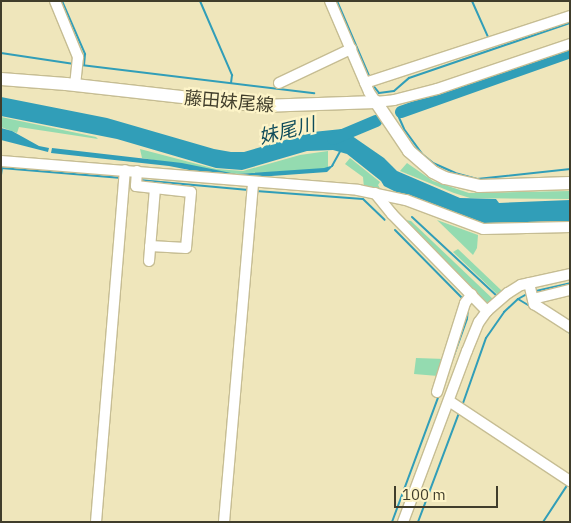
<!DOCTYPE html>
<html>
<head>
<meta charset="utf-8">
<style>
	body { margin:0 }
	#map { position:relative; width:571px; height:523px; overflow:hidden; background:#efe6bb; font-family:"IBM Plex Sans","Noto Sans JP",sans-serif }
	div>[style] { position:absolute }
	.green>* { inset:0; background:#94dbb0 }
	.water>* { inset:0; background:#319eb8 }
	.stream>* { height:2px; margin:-1px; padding:0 1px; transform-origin:1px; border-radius:1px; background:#319eb8 }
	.river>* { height:12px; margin:-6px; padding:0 6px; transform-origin:6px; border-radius:6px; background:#319eb8 }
	.roads { filter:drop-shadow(1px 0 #c6bd93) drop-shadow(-1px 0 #c6bd93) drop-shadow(0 1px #c6bd93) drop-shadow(0 -1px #c6bd93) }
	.minor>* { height:10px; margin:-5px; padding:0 5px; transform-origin:5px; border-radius:5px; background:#fff }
	.major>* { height:12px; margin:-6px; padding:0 6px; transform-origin:6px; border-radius:6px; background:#fff }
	span { translate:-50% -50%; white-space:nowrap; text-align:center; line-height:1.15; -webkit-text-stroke:4.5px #fdf4c8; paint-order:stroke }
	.street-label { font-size:18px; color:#403d2b }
	.water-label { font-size:19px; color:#0e4b5a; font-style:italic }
	.frame { position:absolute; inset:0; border:2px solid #403d2b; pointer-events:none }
	.scale { position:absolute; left:394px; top:486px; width:104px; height:22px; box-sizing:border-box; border:2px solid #403d2b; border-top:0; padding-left:6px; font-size:15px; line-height:18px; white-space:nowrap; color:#403d2b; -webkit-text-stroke:4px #fdf4c8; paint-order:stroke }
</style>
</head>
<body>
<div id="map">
	<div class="green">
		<div style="clip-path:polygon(1px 117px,96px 137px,98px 139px,19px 127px,17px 133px,1px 127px)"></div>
		<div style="clip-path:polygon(140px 149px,216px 169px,243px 171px,300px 155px,328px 151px,328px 169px,233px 174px,142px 158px)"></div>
		<div style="clip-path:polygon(350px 158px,380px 182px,378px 185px,381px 190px,364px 188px,363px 177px,345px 164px)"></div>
		<div style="clip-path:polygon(407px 163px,433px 181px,469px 193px,570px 191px,570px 199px,470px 198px,454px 193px,400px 171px)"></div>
		<div style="clip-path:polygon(400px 219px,411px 221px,494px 300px,487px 305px)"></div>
		<div style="clip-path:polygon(437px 220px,478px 235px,477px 248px,473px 255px)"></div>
		<div style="clip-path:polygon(458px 249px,501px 290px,501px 294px,498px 295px,453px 252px)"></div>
		<div style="clip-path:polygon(416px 358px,445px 359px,438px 376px,414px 374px)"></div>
	</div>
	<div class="water">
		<div style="clip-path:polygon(1px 97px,107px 118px,214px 149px,231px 152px,244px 152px,313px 132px,342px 129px,384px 158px,397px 171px,460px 198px,496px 199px,499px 203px,570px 200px,570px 221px,498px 223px,497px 227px,476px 224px,396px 192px,384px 186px,381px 181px,347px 154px,333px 150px,307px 151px,242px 170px,216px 168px,117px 139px,1px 116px)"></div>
		<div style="clip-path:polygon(1px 128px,12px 131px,39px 146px,49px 148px,48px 152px,1px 140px)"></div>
		<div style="clip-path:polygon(52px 148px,182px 163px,236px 174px,324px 168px,334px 165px,327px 172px,245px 178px,210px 174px,169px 166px,51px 153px)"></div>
	</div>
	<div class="stream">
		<div style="left:62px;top:1px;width:58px;rotate:66.5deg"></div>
		<div style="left:85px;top:54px;width:11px;rotate:95deg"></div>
		<div style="left:200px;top:1px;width:81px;rotate:66.6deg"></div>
		<div style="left:232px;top:75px;width:8px;rotate:97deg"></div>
		<div style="left:337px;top:1px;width:84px;rotate:66.8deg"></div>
		<div style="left:472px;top:1px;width:39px;rotate:66deg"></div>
		<div style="left:1px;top:53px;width:74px;rotate:8.6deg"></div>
		<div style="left:81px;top:65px;width:235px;rotate:6.9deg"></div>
		<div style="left:372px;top:84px;width:11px;rotate:52deg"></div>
		<div style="left:379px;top:93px;width:15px;rotate:-8deg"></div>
		<div style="left:394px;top:91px;width:20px;rotate:-41deg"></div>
		<div style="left:409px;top:78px;width:170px;rotate:-18.9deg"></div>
		<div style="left:397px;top:113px;width:17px;rotate:66deg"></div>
		<div style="left:404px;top:129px;width:31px;rotate:54deg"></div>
		<div style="left:422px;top:154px;width:14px;rotate:39deg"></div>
		<div style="left:433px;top:163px;width:24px;rotate:24deg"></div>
		<div style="left:455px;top:173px;width:23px;rotate:15deg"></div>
		<div style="left:477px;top:179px;width:94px;rotate:-6.1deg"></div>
		<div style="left:332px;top:166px;width:18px;rotate:-61deg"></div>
		<div style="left:1px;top:168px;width:121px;rotate:4.7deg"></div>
		<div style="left:1px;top:175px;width:7px;rotate:-82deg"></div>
		<div style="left:139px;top:180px;width:110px;rotate:5.2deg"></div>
		<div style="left:256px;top:191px;width:107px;rotate:4.3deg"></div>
		<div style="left:363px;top:199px;width:30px;rotate:44deg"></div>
		<div style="left:412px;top:217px;width:117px;rotate:42.9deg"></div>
		<div style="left:395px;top:230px;width:98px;rotate:45.4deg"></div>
		<div style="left:536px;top:291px;width:35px;rotate:-13deg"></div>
		<div style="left:518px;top:299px;width:17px;rotate:31deg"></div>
		<div style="left:549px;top:319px;width:25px;rotate:34deg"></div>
		<div style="left:453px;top:358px;width:41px;rotate:-70.3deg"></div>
		<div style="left:467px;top:319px;width:11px;rotate:-85deg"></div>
		<div style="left:462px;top:406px;width:72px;rotate:-70.6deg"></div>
		<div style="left:486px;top:338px;width:32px;rotate:-55deg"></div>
		<div style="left:504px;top:312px;width:19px;rotate:-43deg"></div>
		<div style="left:518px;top:299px;width:13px;rotate:-29deg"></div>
		<div style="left:392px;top:522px;width:135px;rotate:-69.7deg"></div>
		<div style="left:418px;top:522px;width:116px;rotate:-69.4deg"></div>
		<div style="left:543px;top:522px;width:45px;rotate:-56.7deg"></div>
	</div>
	<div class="river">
		<div style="left:401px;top:112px;width:179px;rotate:-19.5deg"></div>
		<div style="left:333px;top:139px;width:47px;rotate:-22.7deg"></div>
	</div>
	<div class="roads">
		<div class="minor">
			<div style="left:55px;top:1px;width:61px;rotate:67.7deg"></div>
			<div style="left:78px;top:57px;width:28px;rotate:96deg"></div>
			<div style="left:330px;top:1px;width:99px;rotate:66.8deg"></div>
			<div style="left:369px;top:92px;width:12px;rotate:55deg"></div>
			<div style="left:376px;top:102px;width:18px;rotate:-6deg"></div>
			<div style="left:394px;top:100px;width:44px;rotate:-14.3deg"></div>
			<div style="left:437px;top:89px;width:140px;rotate:-18.7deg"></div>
			<div style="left:279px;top:83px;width:80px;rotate:-25.3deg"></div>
			<div style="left:365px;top:83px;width:216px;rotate:-18.1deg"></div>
			<div style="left:1px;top:161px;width:358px;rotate:4.6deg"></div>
			<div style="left:358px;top:190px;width:49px;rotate:11.8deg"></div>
			<div style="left:406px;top:200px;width:82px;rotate:20.6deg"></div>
			<div style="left:483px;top:229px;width:87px;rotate:-1.3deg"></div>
			<div style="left:137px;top:171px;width:15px;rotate:94deg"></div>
			<div style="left:136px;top:186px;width:55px;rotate:6.2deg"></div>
			<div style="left:191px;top:192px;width:56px;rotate:95.1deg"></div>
			<div style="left:186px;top:248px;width:36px;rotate:-177deg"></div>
			<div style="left:375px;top:193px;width:27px;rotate:51deg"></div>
			<div style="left:392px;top:214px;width:136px;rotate:45.6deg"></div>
			<div style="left:487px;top:311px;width:28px;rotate:-41deg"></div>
			<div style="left:508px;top:293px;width:15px;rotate:-32deg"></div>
			<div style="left:521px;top:285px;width:50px;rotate:-12.7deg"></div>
			<div style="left:149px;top:261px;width:73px;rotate:-85.3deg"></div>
			<div style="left:529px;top:283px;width:22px;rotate:77deg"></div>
			<div style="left:534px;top:304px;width:43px;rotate:32.6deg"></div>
			<div style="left:533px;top:299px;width:38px;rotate:-14deg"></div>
			<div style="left:437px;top:392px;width:93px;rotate:-72.5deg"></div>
			<div style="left:465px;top:303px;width:11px;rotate:-52deg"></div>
			<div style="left:449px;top:401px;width:145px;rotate:33.5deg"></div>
			<div style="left:96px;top:522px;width:353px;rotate:-85.3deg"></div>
			<div style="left:224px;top:522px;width:341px;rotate:-85.1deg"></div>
			<div style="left:403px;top:522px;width:183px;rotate:-69.5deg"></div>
			<div style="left:467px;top:351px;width:31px;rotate:-68deg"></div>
			<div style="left:479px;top:322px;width:14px;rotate:-54deg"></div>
		</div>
		<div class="major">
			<div style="left:1px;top:79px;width:65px;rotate:4.4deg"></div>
			<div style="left:66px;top:84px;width:196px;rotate:6.4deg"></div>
			<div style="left:261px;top:106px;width:115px;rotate:-2deg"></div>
			<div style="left:376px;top:102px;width:59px;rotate:56deg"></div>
			<div style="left:409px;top:151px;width:32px;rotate:41deg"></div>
			<div style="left:433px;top:172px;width:13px;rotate:27deg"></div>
			<div style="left:445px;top:178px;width:35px;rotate:13deg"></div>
			<div style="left:479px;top:186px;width:91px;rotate:-1.9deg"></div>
		</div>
	</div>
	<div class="street-label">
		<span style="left:229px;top:102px;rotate:5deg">藤田妹尾線</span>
	</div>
	<div class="water-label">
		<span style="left:287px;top:131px;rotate:-14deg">妹尾川</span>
	</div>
	<div class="frame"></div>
	<div class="scale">100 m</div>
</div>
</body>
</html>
